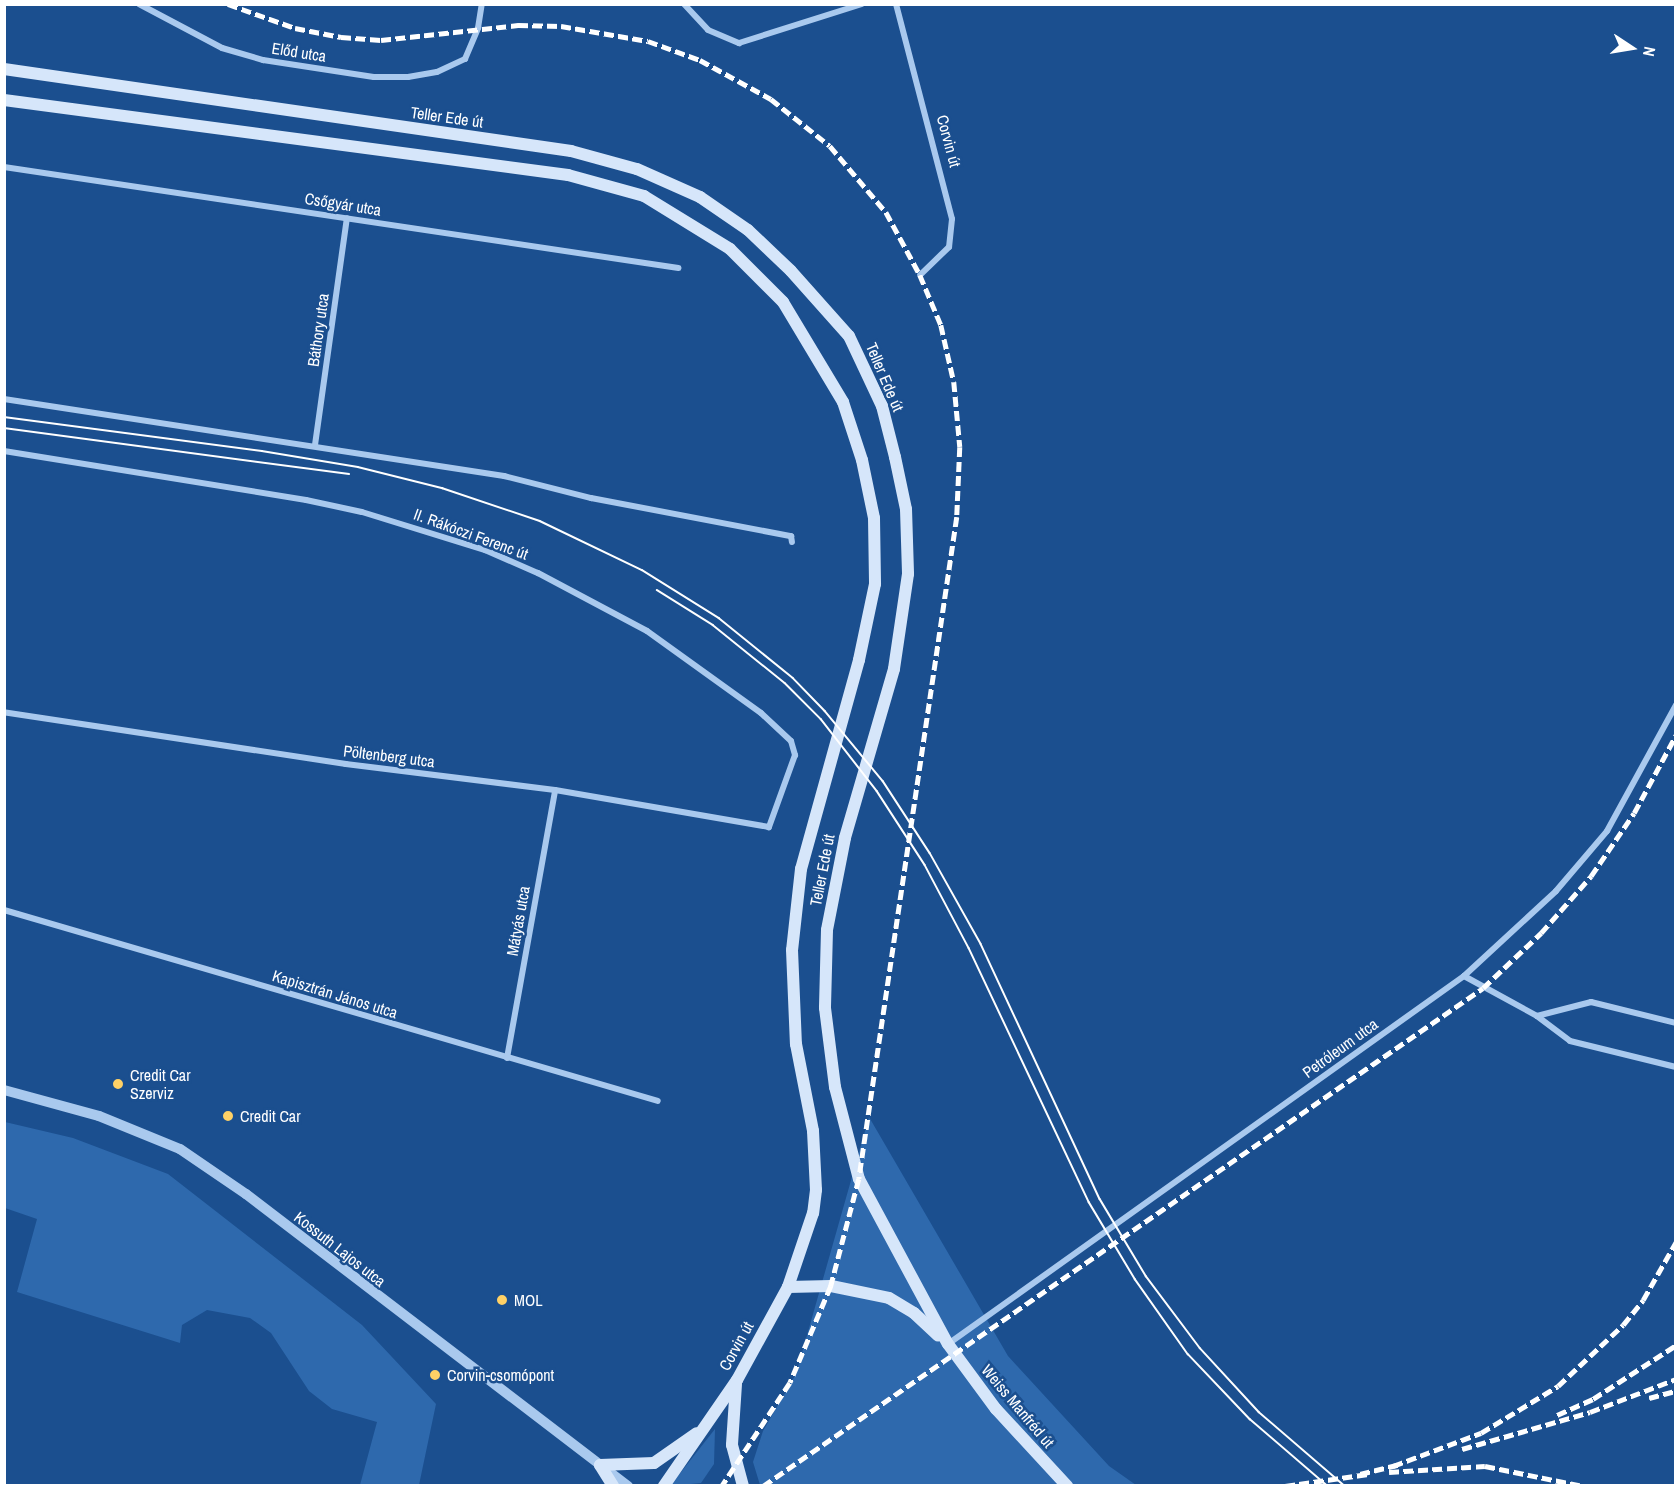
<!DOCTYPE html>
<html>
<head>
<meta charset="utf-8">
<style>
	body { margin:0 }
	#map { position:relative; width:1680px; height:1490px; overflow:hidden; background:#1b4f8f; font-family:"Archivo Narrow",sans-serif }
	div>[style] { position:absolute }
	.green>* { inset:0; background:#2e69ad }
	.minor>* { height:6px; margin:-3px; padding:0 3px; transform-origin:3px; border-radius:3px; background:#a9c9ee }
	.tertiary>* { height:10px; margin:-5px; padding:0 5px; transform-origin:5px; border-radius:5px; background:#a9c9ee }
	.secondary>* { height:12px; margin:-6px; padding:0 6px; transform-origin:6px; border-radius:6px; background:#d6e6fa }
	.tram>* { height:1.5px; margin:-0.75px; padding:0 0.75px; transform-origin:0.75px; border-radius:0.75px; background:#fff }
	.rail>* { height:4.5px; margin-top:-2.25px; transform-origin:0; background:repeating-linear-gradient(90deg,#fff 0 10px,transparent 0 14.5px) }
	.dots>* { width:16px; height:16px; translate:-50% -50%; box-sizing:border-box; border:3px solid #1b4f8f; border-radius:50% }
	span { translate:-50% -50%; white-space:nowrap; text-align:center; line-height:1.15; -webkit-text-stroke:5px #1b4f8f; paint-order:stroke }
	.street-label { font-size:16px; color:#fff }
	.poi-label { font-size:16px; color:#fff }
	.left { translate:0 -50%; text-align:left }
	.frame { position:absolute; inset:0; border:6px solid #fff; pointer-events:none }
	.north { position:absolute; left:1602px; top:18px; width:60px; height:60px; -webkit-text-stroke:4px #1b4f8f; paint-order:stroke; rotate:102deg; font-size:16px; font-weight:700; line-height:24px; text-align:center; color:#fff }
	.north::after { content:''; display:block; margin:auto; width:21px; height:27px; background:#fff; clip-path:polygon(50% 0,100% 100%,50% 72%,0 100%) }
</style>
</head>
<body>
<div id="map">
	<div class="green">
		<div style="clip-path:polygon(869px 1117px,1008px 1356px,1109px 1466px,1136px 1485px,760px 1485px,753px 1462px,763px 1431px,796px 1374px)"></div>
		<div style="clip-path:polygon(5px 1122px,73px 1138px,168px 1174px,362px 1325px,436px 1404px,419px 1485px,360px 1485px,377px 1422px,332px 1409px,309px 1391px,271px 1333px,250px 1318px,207px 1310px,182px 1325px,180px 1343px,17px 1292px,37px 1219px,5px 1208px)"></div>
		<div style="clip-path:polygon(715px 1429px,714px 1464px,701px 1483px,670px 1486px)"></div>
	</div>
	<div class="minor">
		<div style="left:139px;top:4px;width:94px;rotate:27.9deg"></div>
		<div style="left:222px;top:48px;width:43px;rotate:16.3deg"></div>
		<div style="left:263px;top:60px;width:112px;rotate:8.7deg"></div>
		<div style="left:374px;top:77px;width:34px"></div>
		<div style="left:408px;top:77px;width:29px;rotate:-10deg"></div>
		<div style="left:437px;top:72px;width:31px;rotate:-25deg"></div>
		<div style="left:465px;top:59px;width:34px;rotate:-67deg"></div>
		<div style="left:478px;top:28px;width:24px;rotate:-81deg"></div>
		<div style="left:684px;top:4px;width:35px;rotate:47deg"></div>
		<div style="left:708px;top:30px;width:34px;rotate:23deg"></div>
		<div style="left:739px;top:43px;width:129px;rotate:-17.6deg"></div>
		<div style="left:896px;top:4px;width:222px;rotate:75.4deg"></div>
		<div style="left:952px;top:219px;width:28px;rotate:96deg"></div>
		<div style="left:949px;top:247px;width:40px;rotate:136deg"></div>
		<div style="left:4px;top:167px;width:682px;rotate:8.52deg"></div>
		<div style="left:4px;top:399px;width:506px;rotate:8.75deg"></div>
		<div style="left:504px;top:476px;width:90px;rotate:14.2deg"></div>
		<div style="left:591px;top:498px;width:204px;rotate:10.8deg"></div>
		<div style="left:791px;top:536px;width:6px;rotate:81deg"></div>
		<div style="left:315px;top:445px;width:229px;rotate:-82deg"></div>
		<div style="left:4px;top:451px;width:306px;rotate:9.2deg"></div>
		<div style="left:306px;top:500px;width:57px;rotate:12.1deg"></div>
		<div style="left:362px;top:512px;width:129px;rotate:17.2deg"></div>
		<div style="left:485px;top:550px;width:58px;rotate:23.5deg"></div>
		<div style="left:538px;top:573px;width:123px;rotate:28deg"></div>
		<div style="left:647px;top:631px;width:140px;rotate:35.7deg"></div>
		<div style="left:761px;top:713px;width:41px;rotate:43deg"></div>
		<div style="left:791px;top:741px;width:15px;rotate:74deg"></div>
		<div style="left:795px;top:755px;width:77px;rotate:109.9deg"></div>
		<div style="left:769px;top:827px;width:217px;rotate:-170.2deg"></div>
		<div style="left:555px;top:790px;width:211px;rotate:-172.9deg"></div>
		<div style="left:346px;top:764px;width:346px;rotate:-171.4deg"></div>
		<div style="left:4px;top:910px;width:681px;rotate:16.28deg"></div>
		<div style="left:1464px;top:976px;width:83px;rotate:28.7deg"></div>
		<div style="left:1537px;top:1016px;width:41px;rotate:37.1deg"></div>
		<div style="left:1570px;top:1041px;width:109px;rotate:13.8deg"></div>
		<div style="left:1537px;top:1016px;width:56px;rotate:-14.5deg"></div>
		<div style="left:1591px;top:1002px;width:88px;rotate:13.9deg"></div>
		<div style="left:507px;top:1058px;width:272px;rotate:-79.8deg"></div>
		<div style="left:948px;top:1344px;width:634px;rotate:-35.5deg"></div>
		<div style="left:1464px;top:976px;width:125px;rotate:-42.7deg"></div>
		<div style="left:1556px;top:891px;width:79px;rotate:-49.6deg"></div>
		<div style="left:1607px;top:831px;width:144px;rotate:-61.3deg"></div>
	</div>
	<div class="tertiary">
		<div style="left:4px;top:1090px;width:98px;rotate:15.3deg"></div>
		<div style="left:99px;top:1116px;width:87px;rotate:22.2deg"></div>
		<div style="left:180px;top:1149px;width:80px;rotate:34.3deg"></div>
		<div style="left:246px;top:1194px;width:481px;rotate:37.4deg"></div>
	</div>
	<div class="secondary">
		<div style="left:4px;top:69px;width:573px;rotate:8.23deg"></div>
		<div style="left:571px;top:151px;width:68px;rotate:15.3deg"></div>
		<div style="left:637px;top:169px;width:69px;rotate:24deg"></div>
		<div style="left:700px;top:197px;width:58px;rotate:34.5deg"></div>
		<div style="left:748px;top:230px;width:59px;rotate:43.6deg"></div>
		<div style="left:791px;top:271px;width:87px;rotate:48.3deg"></div>
		<div style="left:849px;top:336px;width:77px;rotate:64.8deg"></div>
		<div style="left:882px;top:406px;width:53px;rotate:75.7deg"></div>
		<div style="left:895px;top:457px;width:53px;rotate:78.1deg"></div>
		<div style="left:906px;top:509px;width:65px;rotate:88.2deg"></div>
		<div style="left:908px;top:574px;width:96px;rotate:98.4deg"></div>
		<div style="left:894px;top:669px;width:176px;rotate:106.2deg"></div>
		<div style="left:845px;top:838px;width:94px;rotate:101.1deg"></div>
		<div style="left:827px;top:930px;width:78px;rotate:91.5deg"></div>
		<div style="left:825px;top:1008px;width:80px;rotate:82.8deg"></div>
		<div style="left:835px;top:1087px;width:95px;rotate:75.4deg"></div>
		<div style="left:859px;top:1179px;width:187px;rotate:61.7deg"></div>
		<div style="left:948px;top:1344px;width:81px;rotate:53.6deg"></div>
		<div style="left:996px;top:1409px;width:105px;rotate:47.3deg"></div>
		<div style="left:4px;top:100px;width:569px;rotate:7.57deg"></div>
		<div style="left:568px;top:175px;width:79px;rotate:15.4deg"></div>
		<div style="left:644px;top:196px;width:101px;rotate:31.6deg"></div>
		<div style="left:730px;top:249px;width:75px;rotate:45deg"></div>
		<div style="left:783px;top:302px;width:117px;rotate:59deg"></div>
		<div style="left:843px;top:402px;width:61px;rotate:71.9deg"></div>
		<div style="left:862px;top:460px;width:59px;rotate:78.3deg"></div>
		<div style="left:874px;top:518px;width:66px;rotate:89.1deg"></div>
		<div style="left:875px;top:584px;width:78px;rotate:101.9deg"></div>
		<div style="left:859px;top:660px;width:217px;rotate:105.5deg"></div>
		<div style="left:801px;top:869px;width:81px;rotate:96.3deg"></div>
		<div style="left:792px;top:950px;width:94px;rotate:87.6deg"></div>
		<div style="left:796px;top:1044px;width:89px;rotate:78.9deg"></div>
		<div style="left:813px;top:1131px;width:59px;rotate:87.1deg"></div>
		<div style="left:816px;top:1190px;width:23px;rotate:97deg"></div>
		<div style="left:813px;top:1213px;width:78px;rotate:108.7deg"></div>
		<div style="left:788px;top:1287px;width:106px;rotate:118.7deg"></div>
		<div style="left:737px;top:1380px;width:129px;rotate:124.6deg"></div>
		<div style="left:788px;top:1287px;width:43px;rotate:-1.3deg"></div>
		<div style="left:831px;top:1286px;width:59px;rotate:11.7deg"></div>
		<div style="left:889px;top:1298px;width:29px;rotate:31deg"></div>
		<div style="left:914px;top:1313px;width:33px;rotate:43deg"></div>
		<div style="left:736px;top:1384px;width:61px;rotate:93.8deg"></div>
		<div style="left:732px;top:1445px;width:42px;rotate:75deg"></div>
		<div style="left:600px;top:1465px;width:54px;rotate:-2.1deg"></div>
		<div style="left:654px;top:1463px;width:52px;rotate:-34.9deg"></div>
		<div style="left:600px;top:1465px;width:25px;rotate:58deg"></div>
	</div>
	<div class="tram">
		<div style="left:4px;top:417px;width:260px;rotate:7.5deg"></div>
		<div style="left:262px;top:451px;width:97px;rotate:9.5deg"></div>
		<div style="left:358px;top:467px;width:87px;rotate:14deg"></div>
		<div style="left:442px;top:488px;width:103px;rotate:18.6deg"></div>
		<div style="left:540px;top:521px;width:113px;rotate:25.7deg"></div>
		<div style="left:642px;top:570px;width:91px;rotate:31.9deg"></div>
		<div style="left:719px;top:618px;width:95px;rotate:39deg"></div>
		<div style="left:793px;top:678px;width:46px;rotate:45.9deg"></div>
		<div style="left:825px;top:711px;width:91px;rotate:50.4deg"></div>
		<div style="left:883px;top:781px;width:86px;rotate:56.9deg"></div>
		<div style="left:930px;top:853px;width:104px;rotate:60.7deg"></div>
		<div style="left:981px;top:944px;width:281px;rotate:65deg"></div>
		<div style="left:1100px;top:1199px;width:90px;rotate:59.1deg"></div>
		<div style="left:1146px;top:1276px;width:90px;rotate:53.1deg"></div>
		<div style="left:1200px;top:1348px;width:87px;rotate:47.3deg"></div>
		<div style="left:1259px;top:1412px;width:113px;rotate:40.7deg"></div>
		<div style="left:4px;top:428px;width:348px;rotate:7.6deg"></div>
		<div style="left:657px;top:590px;width:66px;rotate:32deg"></div>
		<div style="left:713px;top:625px;width:92px;rotate:38.9deg"></div>
		<div style="left:785px;top:683px;width:51px;rotate:45deg"></div>
		<div style="left:821px;top:719px;width:91px;rotate:52.1deg"></div>
		<div style="left:877px;top:791px;width:88px;rotate:57deg"></div>
		<div style="left:925px;top:865px;width:94px;rotate:62.1deg"></div>
		<div style="left:969px;top:948px;width:281px;rotate:64.7deg"></div>
		<div style="left:1089px;top:1202px;width:90px;rotate:59.1deg"></div>
		<div style="left:1135px;top:1279px;width:92px;rotate:54.8deg"></div>
		<div style="left:1188px;top:1354px;width:90px;rotate:46.4deg"></div>
		<div style="left:1250px;top:1419px;width:103px;rotate:40.7deg"></div>
	</div>
	<div class="rail">
		<div style="left:228px;top:4px;width:71px;rotate:19.7deg"></div>
		<div style="left:295px;top:28px;width:47px;rotate:11.1deg"></div>
		<div style="left:341px;top:37px;width:40px;rotate:4.3deg"></div>
		<div style="left:381px;top:40px;width:138px;rotate:-6.2deg"></div>
		<div style="left:518px;top:25px;width:43px;rotate:1.3deg"></div>
		<div style="left:561px;top:26px;width:88px;rotate:9.8deg"></div>
		<div style="left:648px;top:41px;width:55px;rotate:20.1deg"></div>
		<div style="left:700px;top:60px;width:81px;rotate:28.8deg"></div>
		<div style="left:771px;top:99px;width:75px;rotate:38.5deg"></div>
		<div style="left:830px;top:146px;width:87px;rotate:49.7deg"></div>
		<div style="left:886px;top:212px;width:72px;rotate:61.6deg"></div>
		<div style="left:920px;top:275px;width:54px;rotate:67.2deg"></div>
		<div style="left:941px;top:325px;width:58px;rotate:77.2deg"></div>
		<div style="left:954px;top:382px;width:65px;rotate:84.7deg"></div>
		<div style="left:960px;top:447px;width:70px;rotate:92.5deg"></div>
		<div style="left:957px;top:517px;width:669px;rotate:98.42deg"></div>
		<div style="left:859px;top:1179px;width:111px;rotate:104.7deg"></div>
		<div style="left:831px;top:1286px;width:105px;rotate:112.9deg"></div>
		<div style="left:790px;top:1383px;width:123px;rotate:123.4deg"></div>
		<div style="left:1649px;top:1398px;width:28px;rotate:-15deg"></div>
		<div style="left:1557px;top:1415px;width:39px;rotate:-24deg"></div>
		<div style="left:1593px;top:1399px;width:99px;rotate:-33deg"></div>
		<div style="left:1462px;top:1449px;width:133px;rotate:-16.1deg"></div>
		<div style="left:1590px;top:1412px;width:92px;rotate:-21deg"></div>
		<div style="left:1393px;top:1466px;width:94px;rotate:-20.6deg"></div>
		<div style="left:1481px;top:1433px;width:90px;rotate:-31.4deg"></div>
		<div style="left:1558px;top:1386px;width:89px;rotate:-43.2deg"></div>
		<div style="left:1623px;top:1325px;width:32px;rotate:-51deg"></div>
		<div style="left:1643px;top:1300px;width:67px;rotate:-60.4deg"></div>
		<div style="left:1389px;top:1472px;width:96px;rotate:-3.6deg"></div>
		<div style="left:1485px;top:1466px;width:100px;rotate:11.5deg"></div>
		<div style="left:1360px;top:1474px;width:42px;rotate:-13.7deg"></div>
		<div style="left:763px;top:1486px;width:875px;rotate:-34.67deg"></div>
		<div style="left:1483px;top:988px;width:80px;rotate:-43.5deg"></div>
		<div style="left:1541px;top:933px;width:76px;rotate:-48.7deg"></div>
		<div style="left:1591px;top:876px;width:76px;rotate:-55.7deg"></div>
		<div style="left:1634px;top:813px;width:89px;rotate:-61.7deg"></div>
		<div style="left:1285px;top:1486px;width:84px;rotate:-8.2deg"></div>
	</div>
	<div class="dots">
		<div style="left:118px;top:1084px;background:#ffd166"></div>
		<div style="left:228px;top:1116px;background:#ffd166"></div>
		<div style="left:502px;top:1300px;background:#ffd166"></div>
		<div style="left:435px;top:1375px;background:#ffd166"></div>
	</div>
	<div class="street-label">
		<span style="left:299px;top:52px;rotate:9deg">Előd utca</span>
		<span style="left:447px;top:117px;rotate:8deg">Teller Ede út</span>
		<span style="left:949px;top:141px;rotate:75deg">Corvin út</span>
		<span style="left:343px;top:204px;rotate:9deg">Csőgyár utca</span>
		<span style="left:318px;top:330px;rotate:-82deg">Báthory utca</span>
		<span style="left:885px;top:377px;rotate:67deg">Teller Ede út</span>
		<span style="left:471px;top:534px;rotate:20deg">II. Rákóczi Ferenc út</span>
		<span style="left:389px;top:756px;rotate:7deg">Pöltenberg utca</span>
		<span style="left:822px;top:870px;rotate:-79deg">Teller Ede út</span>
		<span style="left:518px;top:921px;rotate:-80deg">Mátyás utca</span>
		<span style="left:335px;top:994px;rotate:17deg">Kapisztrán János utca</span>
		<span style="left:1340px;top:1048px;rotate:-36deg">Petróleum utca</span>
		<span style="left:340px;top:1249px;rotate:38deg">Kossuth Lajos utca</span>
		<span style="left:736px;top:1346px;rotate:-61deg">Corvin út</span>
		<span style="left:1018px;top:1406px;rotate:50deg">Weiss Manfréd út</span>
	</div>
	<div class="poi-label">
		<span class="left" style="left:130px;top:1084px">Credit Car<br>Szerviz</span>
		<span class="left" style="left:240px;top:1116px">Credit Car</span>
		<span class="left" style="left:514px;top:1300px">MOL</span>
		<span class="left" style="left:447px;top:1375px">Corvin-csomópont</span>
	</div>
	<div class="frame"></div>
	<div class="north">N</div>
</div>
</body>
</html>
